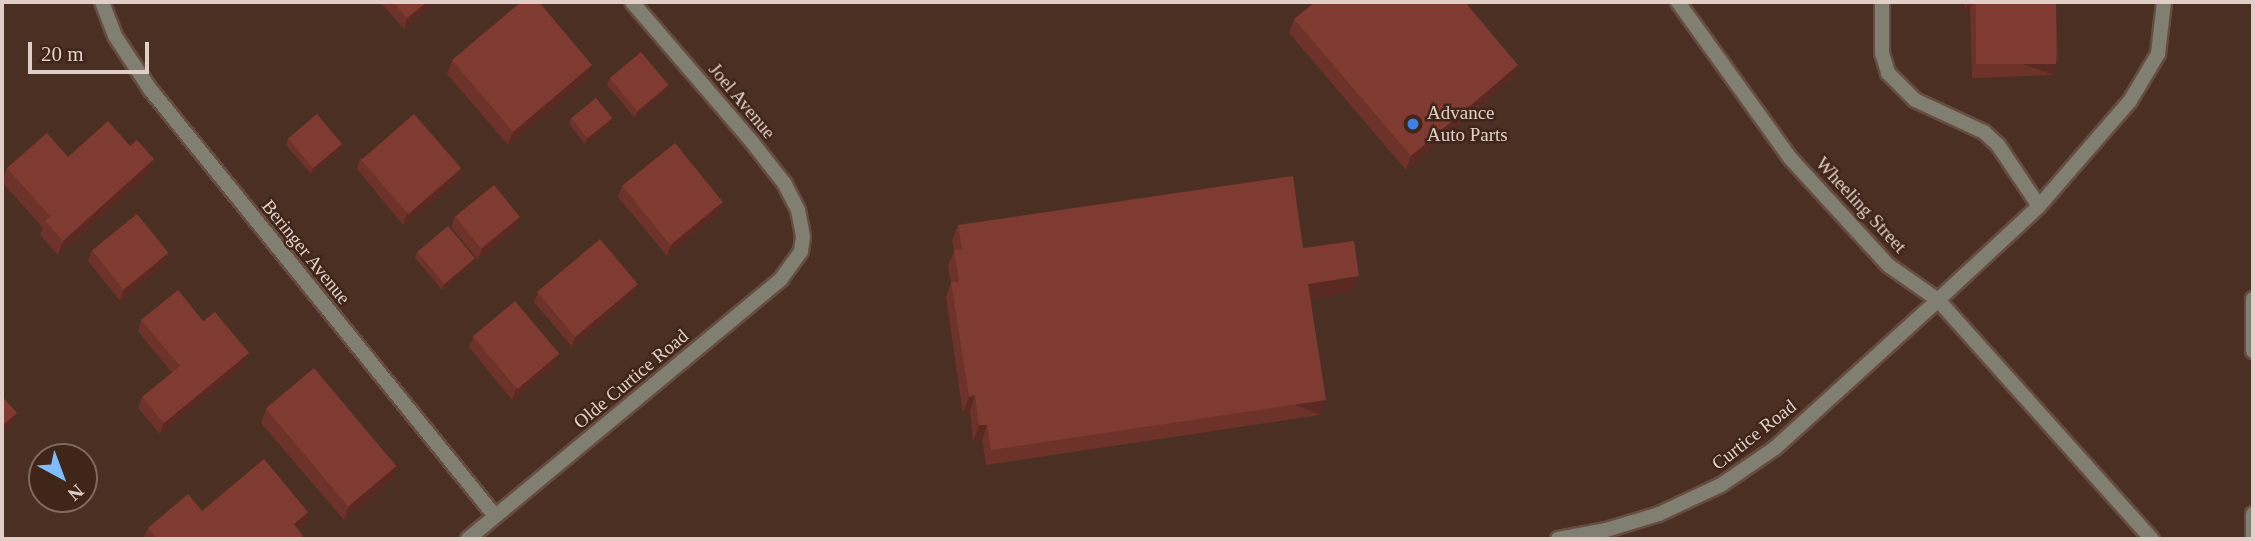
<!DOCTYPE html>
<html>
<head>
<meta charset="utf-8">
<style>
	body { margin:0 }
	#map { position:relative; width:2255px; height:541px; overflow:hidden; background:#4b2f23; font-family:Georgia,serif }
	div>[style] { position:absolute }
	.roads { filter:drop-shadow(2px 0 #664c41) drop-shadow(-2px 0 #664c41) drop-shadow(0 2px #664c41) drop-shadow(0 -2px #664c41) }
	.service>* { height:14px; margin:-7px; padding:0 7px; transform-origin:7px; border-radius:7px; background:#817f71 }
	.minor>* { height:14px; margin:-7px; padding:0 7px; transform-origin:7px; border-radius:7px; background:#817f71 }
	.tertiary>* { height:14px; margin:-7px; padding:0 7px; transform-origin:7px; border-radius:7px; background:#817f71 }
	.wall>* { inset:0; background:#6d322a }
	.shaded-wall>* { inset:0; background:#592922; transform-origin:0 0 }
	.building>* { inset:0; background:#7f3a31; transform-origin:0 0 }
	.dots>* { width:19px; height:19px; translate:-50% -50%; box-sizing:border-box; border:4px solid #402519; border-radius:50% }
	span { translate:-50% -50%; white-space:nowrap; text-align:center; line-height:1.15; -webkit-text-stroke:5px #402519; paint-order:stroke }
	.street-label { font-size:19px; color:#e1cfc7 }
	.poi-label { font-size:19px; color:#e1cfc7 }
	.left { translate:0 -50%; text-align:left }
	.frame { position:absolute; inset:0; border:4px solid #e1cfc7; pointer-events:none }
	.north { position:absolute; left:28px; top:443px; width:70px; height:70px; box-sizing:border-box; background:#402519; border:2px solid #80695f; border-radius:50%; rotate:139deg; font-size:19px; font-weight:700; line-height:28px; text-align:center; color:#e1cfc7 }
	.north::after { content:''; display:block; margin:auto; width:24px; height:32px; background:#80bdfa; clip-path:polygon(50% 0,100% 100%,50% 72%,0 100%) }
	.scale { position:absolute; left:28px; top:42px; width:121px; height:32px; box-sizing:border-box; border:4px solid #e1cfc7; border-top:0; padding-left:9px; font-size:21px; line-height:24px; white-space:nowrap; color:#e1cfc7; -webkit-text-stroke:5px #402519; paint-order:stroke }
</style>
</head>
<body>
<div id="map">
	<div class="roads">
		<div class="service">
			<div style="left:1882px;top:2px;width:51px;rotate:90deg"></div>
			<div style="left:1882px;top:53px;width:21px;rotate:73deg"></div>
			<div style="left:1888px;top:73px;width:38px;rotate:45deg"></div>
			<div style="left:1915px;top:100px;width:76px;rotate:24.9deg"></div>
			<div style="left:1984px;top:132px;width:19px;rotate:43deg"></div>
			<div style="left:1998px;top:145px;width:73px;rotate:56.1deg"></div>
			<div style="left:2253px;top:299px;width:52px;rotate:90deg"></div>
			<div style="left:1938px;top:300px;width:138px;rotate:-42.9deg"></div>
			<div style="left:2039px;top:206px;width:139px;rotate:-49.1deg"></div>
			<div style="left:2130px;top:101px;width:55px;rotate:-59.2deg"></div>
			<div style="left:2158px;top:54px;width:52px;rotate:-83.4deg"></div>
			<div style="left:2253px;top:539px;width:25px;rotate:-90deg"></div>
		</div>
		<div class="minor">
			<div style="left:102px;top:2px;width:36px;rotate:69deg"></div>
			<div style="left:115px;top:36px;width:64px;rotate:56.6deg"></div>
			<div style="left:150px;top:89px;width:549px;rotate:51.06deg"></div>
			<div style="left:468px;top:539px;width:407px;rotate:-39.7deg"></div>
			<div style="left:781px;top:279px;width:34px;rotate:-54deg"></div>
			<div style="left:801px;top:251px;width:15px;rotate:-82deg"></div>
			<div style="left:803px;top:236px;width:26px;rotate:-101deg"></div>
			<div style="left:798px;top:210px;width:30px;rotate:-117deg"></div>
			<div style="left:784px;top:183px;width:52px;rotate:-128deg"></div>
			<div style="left:752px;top:142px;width:184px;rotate:-130.6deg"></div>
		</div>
		<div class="tertiary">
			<div style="left:1678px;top:2px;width:193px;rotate:54.3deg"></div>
			<div style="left:1791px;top:159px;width:144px;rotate:47.5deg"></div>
			<div style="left:1888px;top:265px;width:61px;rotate:35deg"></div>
			<div style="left:1938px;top:300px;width:321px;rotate:48.2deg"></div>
			<div style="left:1558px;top:539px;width:49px;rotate:-10.6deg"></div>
			<div style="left:1606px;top:530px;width:55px;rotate:-16.8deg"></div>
			<div style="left:1659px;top:514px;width:68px;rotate:-25.1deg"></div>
			<div style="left:1721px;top:485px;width:65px;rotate:-34.4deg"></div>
			<div style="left:1775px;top:448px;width:220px;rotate:-42.2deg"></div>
		</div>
	</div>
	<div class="wall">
		<div style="clip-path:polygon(380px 2px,435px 2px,404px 29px)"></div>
		<div style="clip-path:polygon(1965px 2px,2056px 2px,2058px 61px,2053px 75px,1972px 78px,1970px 9px,1965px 9px)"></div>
		<div style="clip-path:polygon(1294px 19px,1518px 65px,1513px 78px,1406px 170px,1289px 33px)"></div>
		<div style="clip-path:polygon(452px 60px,587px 79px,508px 145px,447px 74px)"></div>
		<div style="clip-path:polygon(610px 79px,666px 91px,635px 118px,607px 85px)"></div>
		<div style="clip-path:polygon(571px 118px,610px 124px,585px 144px,569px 124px)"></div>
		<div style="clip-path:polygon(288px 139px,342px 144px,340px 150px,311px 174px,286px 145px)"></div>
		<div style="clip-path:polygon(130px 146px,154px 159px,149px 173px,58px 255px,40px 235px,43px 228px,2px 182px,7px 168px)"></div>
		<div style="clip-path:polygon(360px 158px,461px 169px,457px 180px,403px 225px,357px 169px)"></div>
		<div style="clip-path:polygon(622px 186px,719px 213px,667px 256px,618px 197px)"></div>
		<div style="clip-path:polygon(455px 216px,520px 217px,516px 228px,478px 260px,451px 227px)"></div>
		<div style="clip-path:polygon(958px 225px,1303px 248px,1353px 292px,1311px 298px,1320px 415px,986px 465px,982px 440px,973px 441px,970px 411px,963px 413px,946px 297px,951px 283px,948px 266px,954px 251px,952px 240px)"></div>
		<div style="clip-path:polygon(92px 250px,165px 263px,120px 301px,88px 261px)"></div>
		<div style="clip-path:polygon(417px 252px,475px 258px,473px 264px,442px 290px,415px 258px)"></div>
		<div style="clip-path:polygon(638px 284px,634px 294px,572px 347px,534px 302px,538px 292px)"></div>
		<div style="clip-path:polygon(141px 320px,245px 364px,160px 434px,138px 408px,142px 397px,172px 373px,138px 331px)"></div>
		<div style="clip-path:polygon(473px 337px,555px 365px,512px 400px,469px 347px)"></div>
		<div style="clip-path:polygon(266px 409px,397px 466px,392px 479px,344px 520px,261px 423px)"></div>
		<div style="clip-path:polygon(202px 511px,308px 512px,303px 526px,298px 530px,303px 536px,302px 539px,143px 539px,148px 528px)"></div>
	</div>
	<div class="shaded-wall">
		<div style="clip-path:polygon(427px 2px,435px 2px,404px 29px,407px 18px)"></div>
		<div style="clip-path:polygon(1968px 2px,1973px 2px,1970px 9px,1965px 9px)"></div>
		<div style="left:2058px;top:61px;width:15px;height:81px;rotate:110deg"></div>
		<div style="clip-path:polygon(592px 65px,587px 79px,508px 145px,513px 132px)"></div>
		<div style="clip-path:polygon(1518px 65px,1513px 78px,1406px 170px,1411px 156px)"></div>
		<div style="clip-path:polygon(669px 85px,666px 91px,635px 118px,637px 112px)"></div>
		<div style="clip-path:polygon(612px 118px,610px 124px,585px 144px,587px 138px)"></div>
		<div style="clip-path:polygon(342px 144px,340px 150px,311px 174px,313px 168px)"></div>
		<div style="clip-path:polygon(154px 159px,149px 173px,58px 255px,63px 241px)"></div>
		<div style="clip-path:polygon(461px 169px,457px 180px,403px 225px,407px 214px)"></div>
		<div style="clip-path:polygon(723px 202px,719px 213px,667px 256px,671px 245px)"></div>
		<div style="clip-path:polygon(520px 217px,516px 228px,478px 260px,482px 249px)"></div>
		<div style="clip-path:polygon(169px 253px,165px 263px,120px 301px,124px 290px)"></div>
		<div style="clip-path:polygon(475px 258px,473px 264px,442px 290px,444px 284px)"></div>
		<div style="clip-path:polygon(1359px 276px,1353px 292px,1303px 299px,1308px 284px)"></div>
		<div style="clip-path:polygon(638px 284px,634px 294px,572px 347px,575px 337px)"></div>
		<div style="clip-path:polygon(249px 353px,245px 364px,160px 434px,164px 423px)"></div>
		<div style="clip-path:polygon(559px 354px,555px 365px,512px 400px,516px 389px)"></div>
		<div style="clip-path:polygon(975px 395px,970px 411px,963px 413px,969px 397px)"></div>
		<div style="left:1326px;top:400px;width:16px;height:339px;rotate:112deg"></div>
		<div style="clip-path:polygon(17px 413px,13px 424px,2px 434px,2px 426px)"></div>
		<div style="clip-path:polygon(979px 425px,987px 425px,982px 440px,973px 441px)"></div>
		<div style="clip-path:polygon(397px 466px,392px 479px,344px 520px,349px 506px)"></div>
		<div style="clip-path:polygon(308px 512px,303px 526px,289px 538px,294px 524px)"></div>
	</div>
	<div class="building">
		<div style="clip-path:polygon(393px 2px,427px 2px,407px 18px)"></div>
		<div style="clip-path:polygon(521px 2px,539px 2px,592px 65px,513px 132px,452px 60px)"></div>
		<div style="clip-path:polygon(1315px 2px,1465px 2px,1518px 65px,1411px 156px,1294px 19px)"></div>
		<div style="left:1976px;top:2px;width:80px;height:62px"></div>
		<div style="left:641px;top:52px;width:43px;height:41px;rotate:50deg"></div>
		<div style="left:596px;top:98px;width:26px;height:32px;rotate:51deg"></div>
		<div style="left:317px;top:114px;width:39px;height:38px;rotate:50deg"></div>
		<div style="left:414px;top:114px;width:72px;height:70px;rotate:49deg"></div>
		<div style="clip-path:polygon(108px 121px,130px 146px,137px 140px,154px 159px,63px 241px,45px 221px,50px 216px,7px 168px,47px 133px,68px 157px)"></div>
		<div style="left:675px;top:143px;width:76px;height:68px;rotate:51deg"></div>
		<div style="clip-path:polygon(1293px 176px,1303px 248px,1354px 241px,1359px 276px,1308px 284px,1326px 400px,991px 450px,987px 425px,979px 425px,975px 395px,969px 397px,951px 282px,959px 282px,954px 250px,962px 249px,958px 225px)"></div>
		<div style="left:494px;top:185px;width:41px;height:50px;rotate:51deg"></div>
		<div style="left:137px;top:214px;width:50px;height:58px;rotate:51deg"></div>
		<div style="left:448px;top:226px;width:42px;height:40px;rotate:50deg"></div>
		<div style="left:600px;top:239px;width:59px;height:82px;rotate:50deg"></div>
		<div style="clip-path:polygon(178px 290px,203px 321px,215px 312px,249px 353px,164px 423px,142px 397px,180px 366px,141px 320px)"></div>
		<div style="left:515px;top:301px;width:69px;height:55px;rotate:50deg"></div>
		<div style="left:314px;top:368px;width:128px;height:63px;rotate:50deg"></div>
		<div style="clip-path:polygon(2px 396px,17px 413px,2px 426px)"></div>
		<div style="clip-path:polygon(264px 459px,308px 512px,294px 524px,303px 536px,299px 539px,157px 539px,148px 528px,188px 494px,202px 511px)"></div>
	</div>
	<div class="dots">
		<div style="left:1413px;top:124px;background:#3f7fe0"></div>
	</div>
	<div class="street-label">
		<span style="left:742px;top:101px;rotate:50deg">Joel Avenue</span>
		<span style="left:1861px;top:205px;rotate:47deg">Wheeling Street</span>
		<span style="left:306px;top:252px;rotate:51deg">Beringer Avenue</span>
		<span style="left:631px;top:379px;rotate:-40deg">Olde Curtice Road</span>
		<span style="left:1754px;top:435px;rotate:-38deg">Curtice Road</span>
	</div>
	<div class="poi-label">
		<span class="left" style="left:1427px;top:124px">Advance<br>Auto Parts</span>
	</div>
	<div class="frame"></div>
	<div class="north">N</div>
	<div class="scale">20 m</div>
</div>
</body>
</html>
